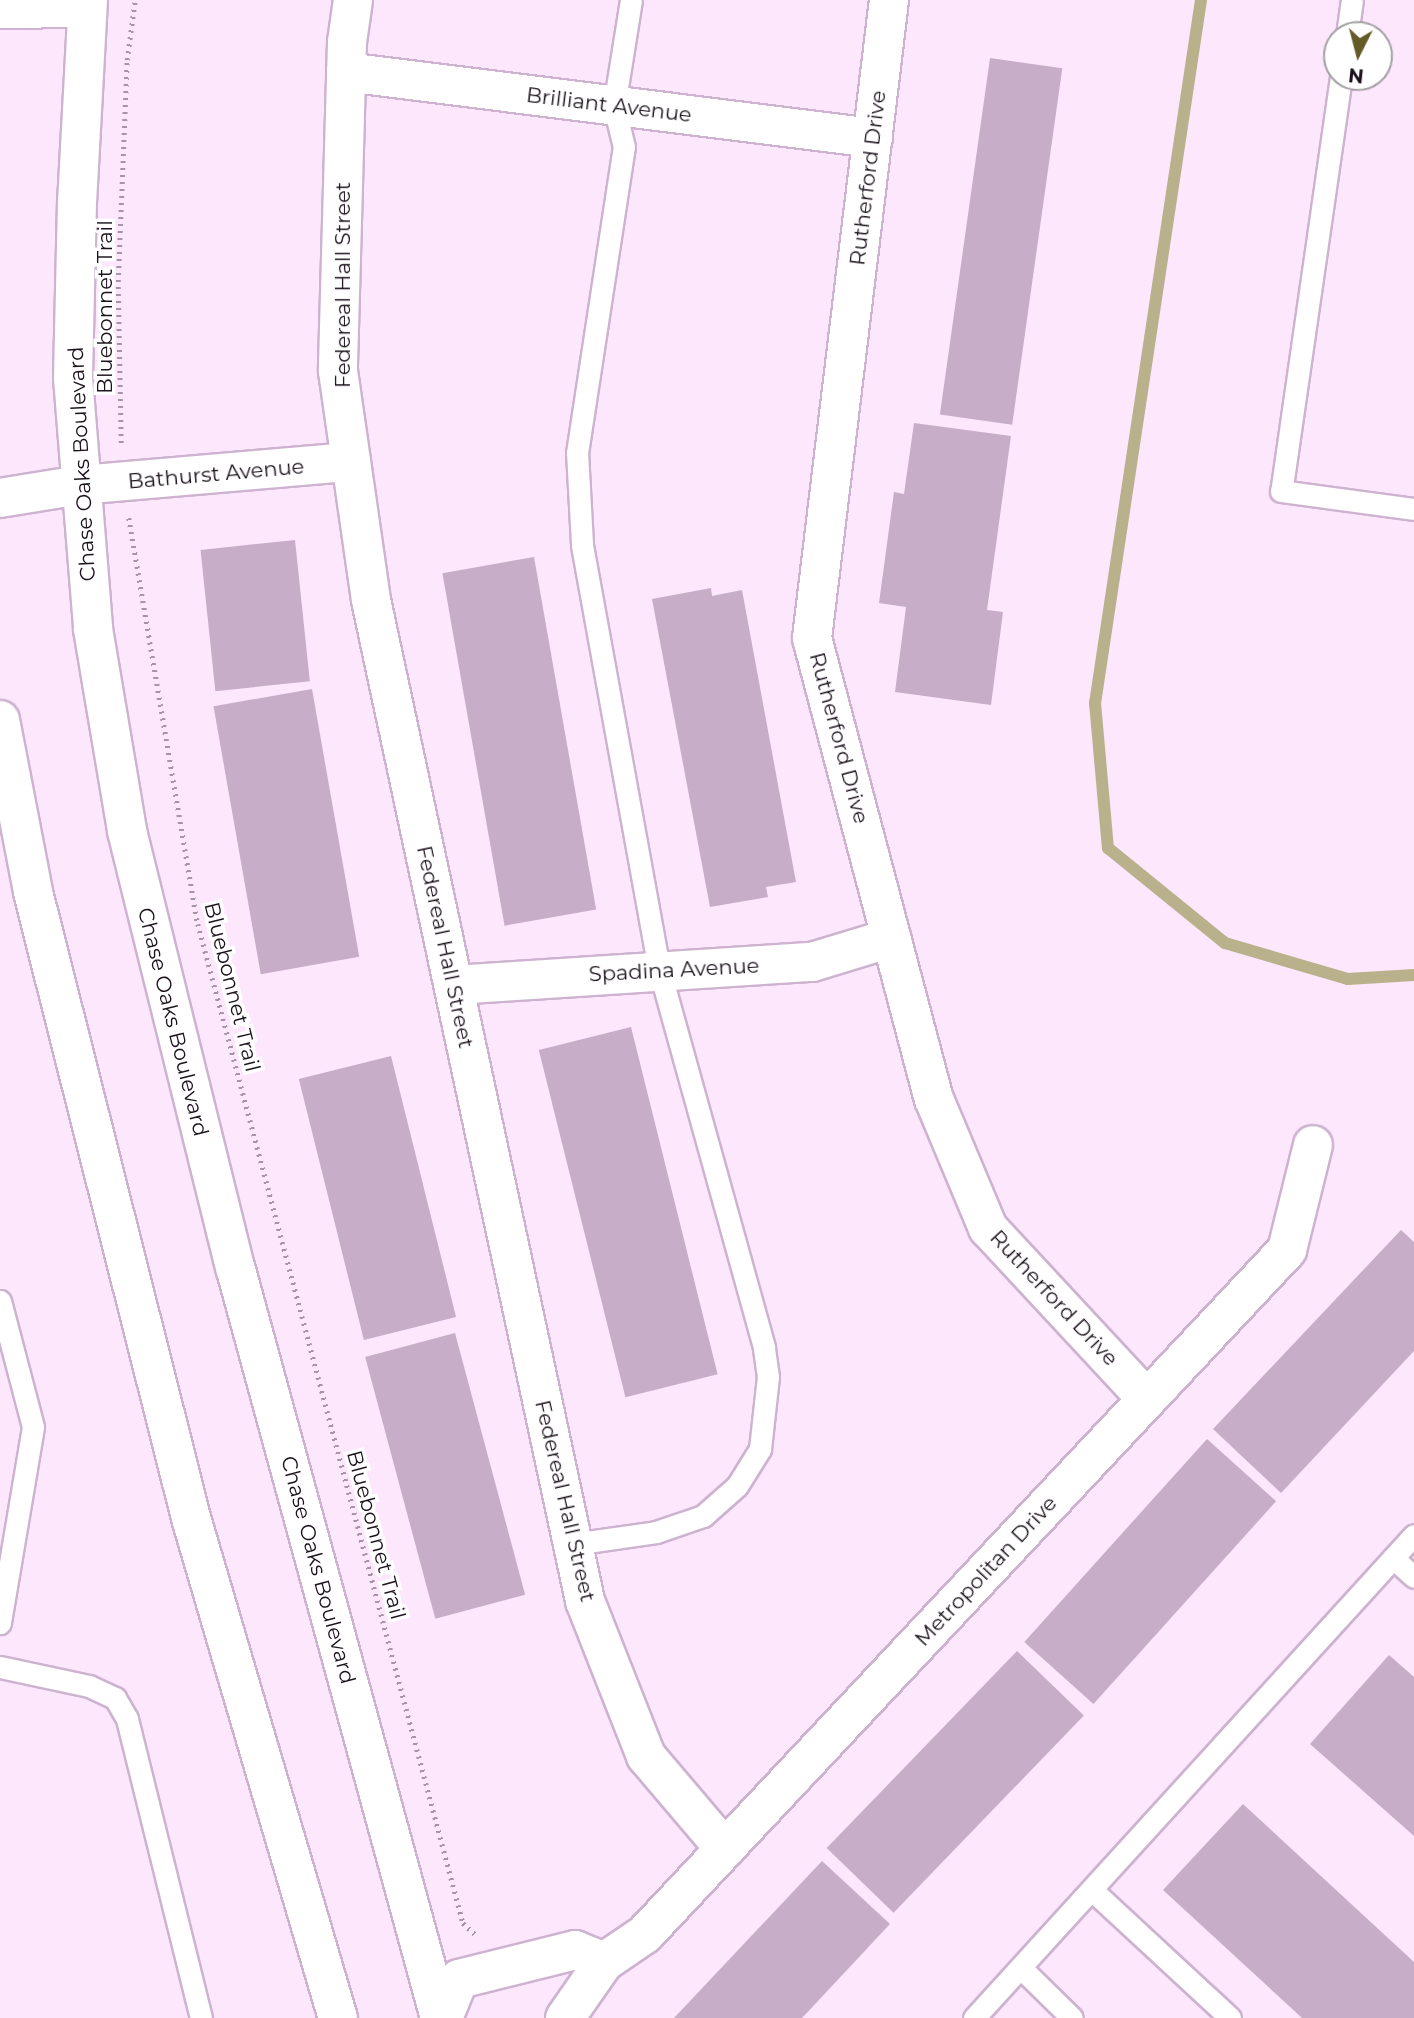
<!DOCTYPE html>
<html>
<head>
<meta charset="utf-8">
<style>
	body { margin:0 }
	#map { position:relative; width:1414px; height:2018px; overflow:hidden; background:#fce7fd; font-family:Montserrat,sans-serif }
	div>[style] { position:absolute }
	.stream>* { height:12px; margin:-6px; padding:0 6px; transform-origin:6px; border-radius:6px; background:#b8b18b }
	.building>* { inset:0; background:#c7adc8; transform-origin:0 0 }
	.path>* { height:4.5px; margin-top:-2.25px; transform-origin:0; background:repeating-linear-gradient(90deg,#a494a5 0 2px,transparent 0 7px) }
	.roads { filter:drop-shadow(2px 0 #cdb3cf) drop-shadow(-2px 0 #cdb3cf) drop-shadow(0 2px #cdb3cf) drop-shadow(0 -2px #cdb3cf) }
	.lane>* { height:21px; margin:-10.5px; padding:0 10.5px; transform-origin:10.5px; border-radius:10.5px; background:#fff }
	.street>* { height:38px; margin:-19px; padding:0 19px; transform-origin:19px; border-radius:19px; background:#fff }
	.secondary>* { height:38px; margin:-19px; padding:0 19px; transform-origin:19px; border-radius:19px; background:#fff }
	span { translate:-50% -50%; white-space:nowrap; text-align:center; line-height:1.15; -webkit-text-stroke:7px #fff; paint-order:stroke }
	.street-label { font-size:21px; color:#1b121c }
	.north { position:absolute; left:1323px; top:21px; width:70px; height:70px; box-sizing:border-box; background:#fff; border:2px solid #a4a0a4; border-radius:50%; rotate:186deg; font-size:19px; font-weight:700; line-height:28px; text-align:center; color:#1b121c }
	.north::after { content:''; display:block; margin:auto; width:24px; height:32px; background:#655b28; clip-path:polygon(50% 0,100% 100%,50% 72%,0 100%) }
</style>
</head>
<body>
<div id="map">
	<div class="stream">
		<div style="left:1201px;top:0;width:711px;rotate:98.57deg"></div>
		<div style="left:1095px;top:703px;width:146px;rotate:84.9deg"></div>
		<div style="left:1108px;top:848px;width:151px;rotate:39.1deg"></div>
		<div style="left:1225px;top:943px;width:128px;rotate:16.3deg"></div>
		<div style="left:1348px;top:979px;width:66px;rotate:-3.5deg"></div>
	</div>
	<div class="building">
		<div style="left:990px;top:58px;width:73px;height:360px;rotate:8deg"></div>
		<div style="clip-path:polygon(914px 423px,1011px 436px,987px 610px,1003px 612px,991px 705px,895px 692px,906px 607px,879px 603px,894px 492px,904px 494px)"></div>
		<div style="left:295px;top:540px;width:142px;height:95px;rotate:84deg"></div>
		<div style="left:534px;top:557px;width:358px;height:93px;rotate:80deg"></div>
		<div style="clip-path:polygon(711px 588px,712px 596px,742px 590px,796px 882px,766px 887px,768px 897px,710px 907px,652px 599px)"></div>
		<div style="left:312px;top:689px;width:272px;height:100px;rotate:80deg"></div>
		<div style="left:631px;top:1027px;width:358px;height:95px;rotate:76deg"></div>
		<div style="left:391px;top:1056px;width:269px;height:95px;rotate:76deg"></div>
		<div style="clip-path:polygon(1401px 1230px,1414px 1242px,1414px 1351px,1281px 1493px,1213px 1429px)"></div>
		<div style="left:455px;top:1333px;width:271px;height:93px;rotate:75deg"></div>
		<div style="left:1207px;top:1439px;width:93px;height:273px;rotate:42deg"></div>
		<div style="left:1017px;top:1651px;width:93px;height:274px;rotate:44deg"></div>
		<div style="clip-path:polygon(1389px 1655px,1414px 1677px,1414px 1836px,1310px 1744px)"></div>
		<div style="clip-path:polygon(1243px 1804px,1414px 1962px,1414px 2018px,1302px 2018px,1163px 1890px)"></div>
		<div style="clip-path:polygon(822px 1861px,890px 1924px,802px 2018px,674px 2018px)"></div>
	</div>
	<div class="path">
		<div style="left:121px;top:443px;width:161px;rotate:-91.1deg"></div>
		<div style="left:118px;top:282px;width:222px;rotate:-87.7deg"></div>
		<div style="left:127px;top:60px;width:61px;rotate:-82.4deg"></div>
		<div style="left:129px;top:518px;width:412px;rotate:80.4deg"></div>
		<div style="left:198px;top:924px;width:1034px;rotate:75.14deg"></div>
		<div style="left:463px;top:1923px;width:16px;rotate:43deg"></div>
	</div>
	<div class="roads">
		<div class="lane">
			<div style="left:1347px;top:35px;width:35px;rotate:-82deg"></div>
			<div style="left:1341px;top:77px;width:418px;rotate:98.2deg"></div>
			<div style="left:1281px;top:491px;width:134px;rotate:7.7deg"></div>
			<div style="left:0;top:1301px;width:130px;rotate:75.3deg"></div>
			<div style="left:33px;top:1427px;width:199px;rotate:99.6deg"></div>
			<div style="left:573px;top:1544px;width:84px;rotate:-8.2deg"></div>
			<div style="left:656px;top:1532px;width:50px;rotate:-18.8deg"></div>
			<div style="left:703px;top:1516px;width:45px;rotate:-41.4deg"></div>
			<div style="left:737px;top:1486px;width:44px;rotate:-58.1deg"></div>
			<div style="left:760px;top:1449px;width:72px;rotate:-83.7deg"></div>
			<div style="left:768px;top:1377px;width:30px;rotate:-98deg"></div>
			<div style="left:764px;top:1347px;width:392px;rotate:-105.5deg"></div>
			<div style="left:659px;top:969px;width:432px;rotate:-100.3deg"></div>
			<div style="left:582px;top:544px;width:91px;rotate:-93.1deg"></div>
			<div style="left:577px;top:453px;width:310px;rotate:-81.3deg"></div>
			<div style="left:624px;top:147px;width:42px;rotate:-103.7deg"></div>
			<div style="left:614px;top:106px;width:107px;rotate:-80.9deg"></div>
			<div style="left:1393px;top:1558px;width:28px;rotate:42deg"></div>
			<div style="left:0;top:1667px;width:91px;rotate:12.1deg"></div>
			<div style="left:89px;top:1686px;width:29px;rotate:25deg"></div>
			<div style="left:115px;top:1698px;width:24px;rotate:60deg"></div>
			<div style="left:127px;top:1719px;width:308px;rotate:76.1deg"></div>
			<div style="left:1092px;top:1890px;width:188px;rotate:42.8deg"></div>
			<div style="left:1021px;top:1968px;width:71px;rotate:44.4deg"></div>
			<div style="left:974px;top:2018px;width:653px;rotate:-47.67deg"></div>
		</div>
		<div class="street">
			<div style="left:353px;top:0;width:42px;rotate:98.1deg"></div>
			<div style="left:347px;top:42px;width:329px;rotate:91.6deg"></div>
			<div style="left:338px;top:371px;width:231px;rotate:81.8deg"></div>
			<div style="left:371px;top:600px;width:1024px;rotate:77.93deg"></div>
			<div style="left:585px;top:1601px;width:167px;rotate:68.5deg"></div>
			<div style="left:646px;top:1756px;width:122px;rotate:49.7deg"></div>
			<div style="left:889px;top:0;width:643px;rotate:96.88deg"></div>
			<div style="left:812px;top:638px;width:477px;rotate:75.2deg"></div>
			<div style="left:934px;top:1099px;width:140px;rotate:67.3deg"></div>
			<div style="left:988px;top:1228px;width:233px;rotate:47.1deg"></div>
			<div style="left:346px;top:72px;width:531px;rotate:7.14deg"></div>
			<div style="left:80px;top:485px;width:272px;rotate:-4.9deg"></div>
			<div style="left:454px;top:985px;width:359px;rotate:-3.7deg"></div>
			<div style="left:812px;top:962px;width:83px;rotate:-16.9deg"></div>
			<div style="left:443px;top:2018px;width:42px;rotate:-67.7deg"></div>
			<div style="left:459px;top:1979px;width:120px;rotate:-14deg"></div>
			<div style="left:575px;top:1950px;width:31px;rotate:22deg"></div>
			<div style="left:565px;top:2018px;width:68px;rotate:-55.1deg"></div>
			<div style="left:604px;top:1962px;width:50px;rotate:-34.3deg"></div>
			<div style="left:645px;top:1934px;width:938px;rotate:-46.81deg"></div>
			<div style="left:1287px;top:1250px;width:108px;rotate:-76.1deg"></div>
		</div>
		<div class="secondary">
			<div style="left:88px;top:0;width:201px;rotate:93.1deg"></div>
			<div style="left:77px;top:201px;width:177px;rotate:91.3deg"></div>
			<div style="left:73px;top:378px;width:252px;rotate:85.4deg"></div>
			<div style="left:93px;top:629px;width:205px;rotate:80.4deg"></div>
			<div style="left:127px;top:831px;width:452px;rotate:76.1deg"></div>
			<div style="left:236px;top:1270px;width:775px;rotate:74.74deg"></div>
			<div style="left:0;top:9px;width:87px;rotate:-0.7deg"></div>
			<div style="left:0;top:498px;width:81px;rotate:-9.2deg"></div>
			<div style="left:0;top:720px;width:175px;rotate:79.1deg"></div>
			<div style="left:33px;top:892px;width:646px;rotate:75.83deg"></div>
			<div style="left:191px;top:1518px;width:521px;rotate:73.62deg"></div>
		</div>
	</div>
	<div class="street-label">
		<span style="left:609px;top:105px;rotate:7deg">Brilliant Avenue</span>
		<span style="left:868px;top:178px;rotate:-83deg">Rutherford Drive</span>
		<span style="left:343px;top:285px;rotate:-90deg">Federeal Hall Street</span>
		<span style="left:105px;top:307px;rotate:-90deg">Bluebonnet Trail</span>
		<span style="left:82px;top:464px;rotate:-93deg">Chase Oaks Boulevard</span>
		<span style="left:216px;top:474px;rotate:-5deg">Bathurst Avenue</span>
		<span style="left:839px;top:738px;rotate:75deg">Rutherford Drive</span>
		<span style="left:445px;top:947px;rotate:78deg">Federeal Hall Street</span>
		<span style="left:674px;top:970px;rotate:-3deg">Spadina Avenue</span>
		<span style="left:232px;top:987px;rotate:76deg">Bluebonnet Trail</span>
		<span style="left:173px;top:1022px;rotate:76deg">Chase Oaks Boulevard</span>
		<span style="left:1054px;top:1298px;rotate:47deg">Rutherford Drive</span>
		<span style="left:565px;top:1501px;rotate:77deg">Federeal Hall Street</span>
		<span style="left:376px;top:1535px;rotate:75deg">Bluebonnet Trail</span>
		<span style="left:318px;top:1570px;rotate:75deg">Chase Oaks Boulevard</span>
		<span style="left:986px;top:1571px;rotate:-47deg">Metropolitan Drive</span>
	</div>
	<div class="north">N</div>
</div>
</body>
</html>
